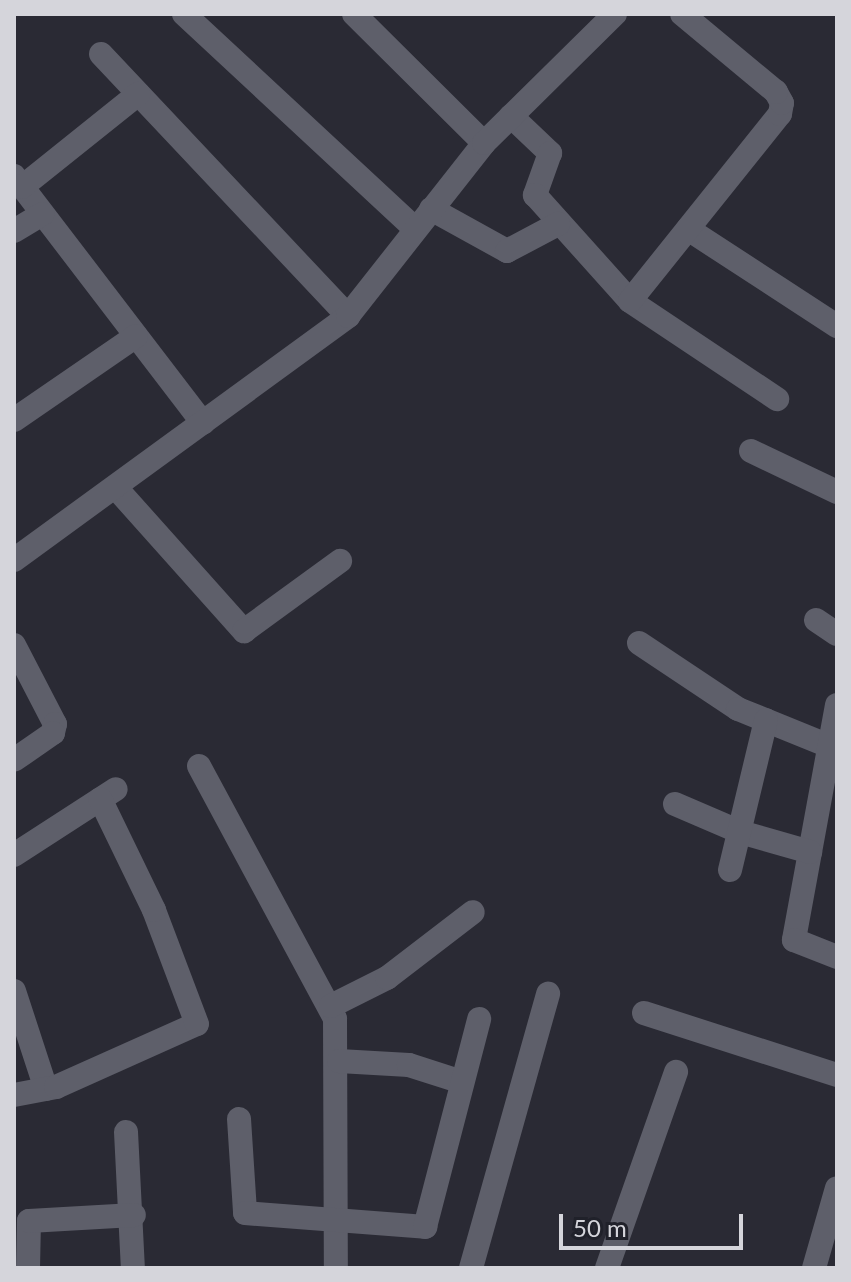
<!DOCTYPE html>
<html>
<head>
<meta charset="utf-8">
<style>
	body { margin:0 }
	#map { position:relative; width:851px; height:1282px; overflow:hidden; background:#2a2a34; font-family:Lato,sans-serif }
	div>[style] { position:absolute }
	.minor>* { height:24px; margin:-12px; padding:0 12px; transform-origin:12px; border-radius:12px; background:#5e5f6a }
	span { translate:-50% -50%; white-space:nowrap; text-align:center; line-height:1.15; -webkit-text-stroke:6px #20212a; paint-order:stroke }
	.frame { position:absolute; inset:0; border:16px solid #d5d5db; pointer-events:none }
	.scale { position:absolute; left:559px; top:1214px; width:184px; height:36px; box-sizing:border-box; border:4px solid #d5d5db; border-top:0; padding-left:10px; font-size:24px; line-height:28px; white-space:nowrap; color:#d5d5db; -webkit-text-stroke:6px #20212a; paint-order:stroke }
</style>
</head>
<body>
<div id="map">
	<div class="minor">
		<div style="left:184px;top:14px;width:316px;rotate:42.9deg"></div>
		<div style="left:354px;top:14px;width:183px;rotate:44.8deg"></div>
		<div style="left:101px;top:54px;width:360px;rotate:46.7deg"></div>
		<div style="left:511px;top:116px;width:54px;rotate:43.5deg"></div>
		<div style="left:550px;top:153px;width:45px;rotate:109.7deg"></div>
		<div style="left:535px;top:195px;width:142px;rotate:48.1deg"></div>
		<div style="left:630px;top:301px;width:177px;rotate:33.7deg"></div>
		<div style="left:14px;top:176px;width:311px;rotate:52.6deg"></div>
		<div style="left:22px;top:187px;width:149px;rotate:-38.7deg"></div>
		<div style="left:431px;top:209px;width:87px;rotate:28.9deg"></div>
		<div style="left:507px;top:251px;width:58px;rotate:-27.9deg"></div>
		<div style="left:688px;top:229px;width:178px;rotate:33.1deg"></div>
		<div style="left:14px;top:231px;width:33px;rotate:-31deg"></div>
		<div style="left:630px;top:301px;width:240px;rotate:-51.3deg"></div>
		<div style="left:780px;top:114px;width:11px;rotate:-80deg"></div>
		<div style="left:782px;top:103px;width:13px;rotate:-119deg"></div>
		<div style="left:776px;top:92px;width:122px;rotate:-140.3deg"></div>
		<div style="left:14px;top:420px;width:148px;rotate:-34.5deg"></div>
		<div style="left:751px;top:451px;width:95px;rotate:25.5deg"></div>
		<div style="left:117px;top:489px;width:191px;rotate:48.2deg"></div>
		<div style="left:244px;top:631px;width:119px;rotate:-36.1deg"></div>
		<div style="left:14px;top:560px;width:414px;rotate:-36.1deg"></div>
		<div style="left:348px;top:316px;width:220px;rotate:-51.8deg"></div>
		<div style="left:484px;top:143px;width:184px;rotate:-44.6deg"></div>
		<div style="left:816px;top:620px;width:25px;rotate:34deg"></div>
		<div style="left:639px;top:643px;width:119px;rotate:33.7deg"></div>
		<div style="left:738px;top:709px;width:98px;rotate:22.1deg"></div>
		<div style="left:14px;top:645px;width:89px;rotate:62.6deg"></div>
		<div style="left:55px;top:724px;width:9px;rotate:103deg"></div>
		<div style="left:53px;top:733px;width:47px;rotate:145.3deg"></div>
		<div style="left:837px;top:705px;width:239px;rotate:100.4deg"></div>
		<div style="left:794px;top:940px;width:46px;rotate:21.6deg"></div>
		<div style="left:199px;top:766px;width:287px;rotate:61.7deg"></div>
		<div style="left:335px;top:1019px;width:249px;rotate:89.8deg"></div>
		<div style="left:675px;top:804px;width:71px;rotate:23.3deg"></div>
		<div style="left:740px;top:832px;width:73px;rotate:15.9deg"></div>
		<div style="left:14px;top:855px;width:121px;rotate:-32.9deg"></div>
		<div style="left:730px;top:870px;width:154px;rotate:-76.5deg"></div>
		<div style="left:14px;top:991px;width:103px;rotate:71.9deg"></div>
		<div style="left:331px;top:1006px;width:63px;rotate:-26.6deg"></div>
		<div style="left:387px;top:978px;width:108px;rotate:-37.5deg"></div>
		<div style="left:644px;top:1013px;width:203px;rotate:17.8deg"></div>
		<div style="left:339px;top:1061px;width:70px;rotate:3.3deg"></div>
		<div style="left:409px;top:1065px;width:52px;rotate:17.7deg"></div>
		<div style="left:14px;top:1095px;width:43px;rotate:-10.8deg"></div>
		<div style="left:56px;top:1087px;width:154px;rotate:-24.1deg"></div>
		<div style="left:197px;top:1024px;width:122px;rotate:-110.7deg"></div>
		<div style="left:154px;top:910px;width:123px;rotate:-115.9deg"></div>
		<div style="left:239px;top:1119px;width:94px;rotate:86.3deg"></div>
		<div style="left:245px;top:1213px;width:181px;rotate:4.4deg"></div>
		<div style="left:425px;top:1227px;width:215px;rotate:-75.4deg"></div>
		<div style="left:126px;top:1132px;width:136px;rotate:87.1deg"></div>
		<div style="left:28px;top:1268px;width:47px;rotate:-88.8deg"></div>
		<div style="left:29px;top:1221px;width:105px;rotate:-3.3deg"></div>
		<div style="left:471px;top:1268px;width:285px;rotate:-74.3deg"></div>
		<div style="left:607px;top:1268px;width:208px;rotate:-70.6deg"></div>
		<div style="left:814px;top:1268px;width:83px;rotate:-74deg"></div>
	</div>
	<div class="frame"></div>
	<div class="scale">50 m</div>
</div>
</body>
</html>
